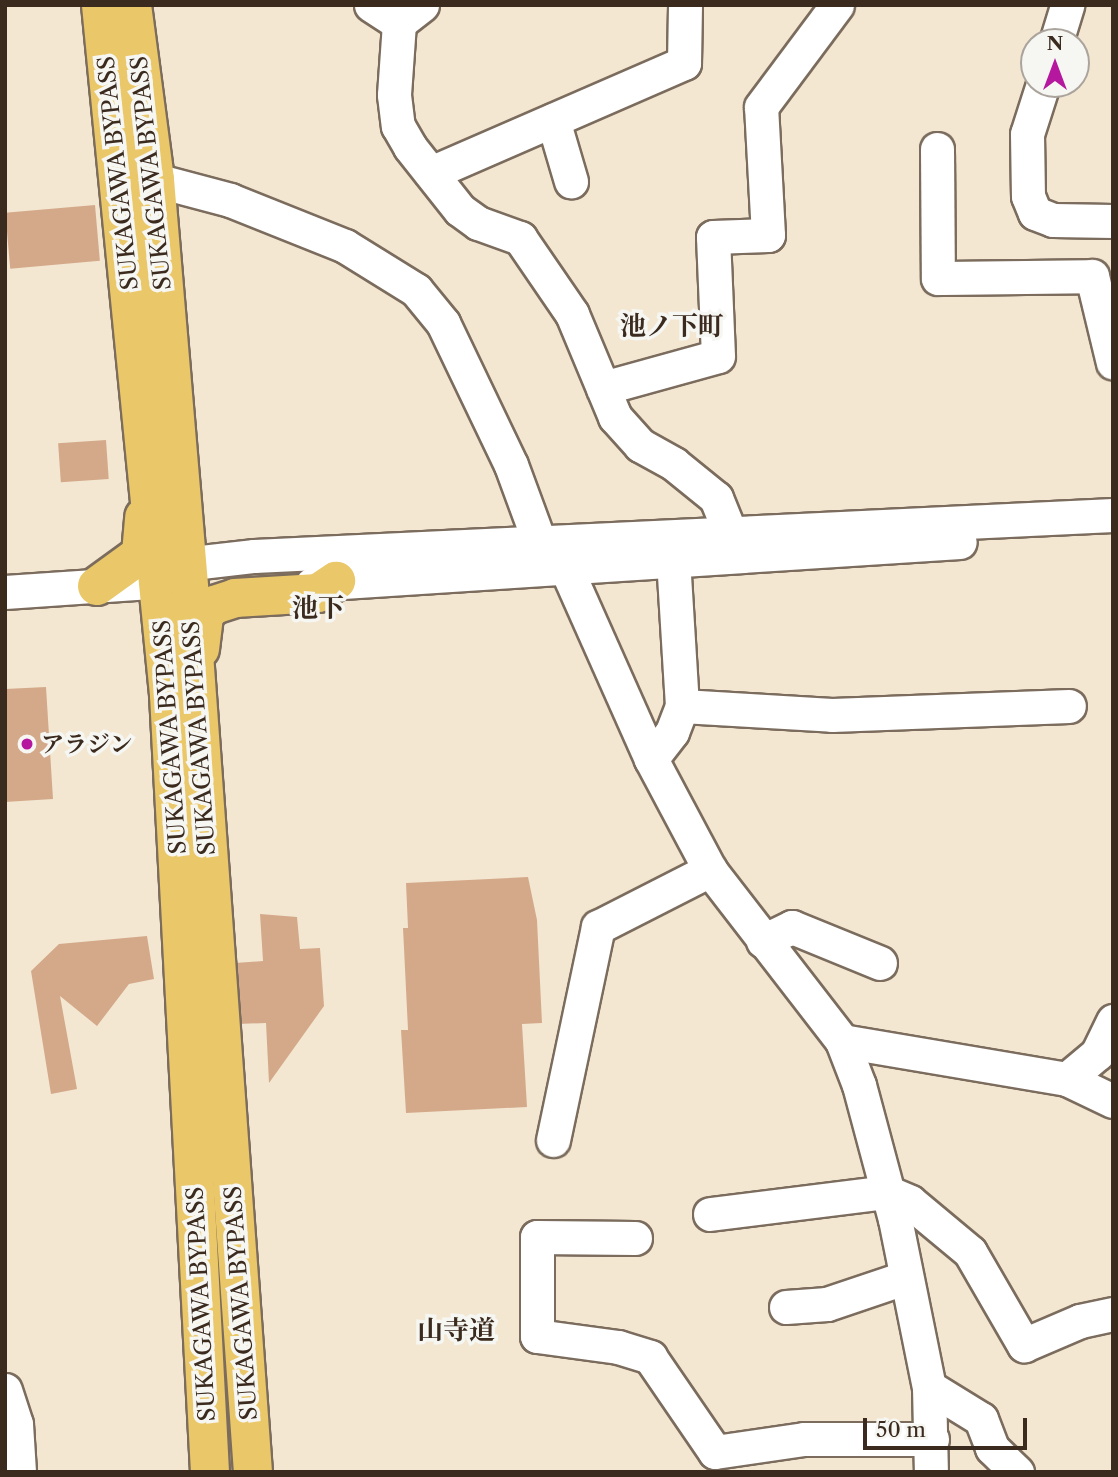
<!DOCTYPE html>
<html>
<head>
<meta charset="utf-8">
<style>
	body { margin:0 }
	#map { position:relative; width:1118px; height:1477px; overflow:hidden; background:#f3e7d2; font-family:"Libre Caslon Text","Noto Serif JP",serif }
	div>[style] { position:absolute }
	.building>* { inset:0; background:#d4a98a; transform-origin:0 0 }
	.roads { filter:drop-shadow(2px 0 #7b6c5d) drop-shadow(-2px 0 #7b6c5d) drop-shadow(0 2px #7b6c5d) drop-shadow(0 -2px #7b6c5d) }
	.minor>* { height:33px; margin:-16.5px; padding:0 16.5px; transform-origin:16.5px; border-radius:16.5px; background:#fff }
	.highway>* { height:38px; margin:-19px; padding:0 19px; transform-origin:19px; border-radius:19px; background:#eac769 }
	.dots>* { width:19px; height:19px; translate:-50% -50%; box-sizing:border-box; border:4px solid #f6f6f2; border-radius:50% }
	span { translate:-50% -50%; white-space:nowrap; text-align:center; line-height:1.15; -webkit-text-stroke:7px #f6f6f2; paint-order:stroke }
	.street-label { font-size:23px; color:#3b2a1e }
	.poi-label { font-size:23px; color:#3b2a1e; font-weight:700 }
	.left { translate:0 -50%; text-align:left }
	.quarter-label { font-size:26px; color:#3b2a1e; font-weight:700 }
	.frame { position:absolute; inset:0; border:7px solid #3b2a1e; pointer-events:none }
	.north { position:absolute; left:1020px; top:28px; width:70px; height:70px; box-sizing:border-box; background:#f6f6f2; border:2px solid #aba49d; border-radius:50%; rotate:0deg; font-size:19px; font-weight:700; line-height:28px; text-align:center; color:#3b2a1e }
	.north::after { content:''; display:block; margin:auto; width:24px; height:32px; background:#b5179e; clip-path:polygon(50% 0,100% 100%,50% 72%,0 100%) }
	.scale { position:absolute; left:863px; top:1418px; width:164px; height:32px; box-sizing:border-box; border:4px solid #3b2a1e; border-top:0; padding-left:9px; font-size:21px; line-height:24px; white-space:nowrap; color:#3b2a1e; -webkit-text-stroke:5px #f6f6f2; paint-order:stroke }
</style>
</head>
<body>
<div id="map">
	<div class="building">
		<div style="left:95px;top:205px;width:56px;height:90px;rotate:85deg"></div>
		<div style="left:106px;top:440px;width:39px;height:48px;rotate:86deg"></div>
		<div style="clip-path:polygon(46px 687px,53px 799px,5px 802px,5px 689px)"></div>
		<div style="clip-path:polygon(528px 877px,537px 920px,542px 1023px,522px 1024px,527px 1107px,406px 1113px,401px 1030px,408px 1030px,403px 928px,408px 928px,406px 883px)"></div>
		<div style="clip-path:polygon(260px 914px,297px 917px,300px 949px,320px 948px,324px 1006px,269px 1083px,266px 1023px,238px 1024px,235px 963px,263px 961px)"></div>
		<div style="clip-path:polygon(147px 936px,154px 979px,129px 984px,97px 1026px,60px 996px,77px 1089px,51px 1094px,31px 971px,59px 944px)"></div>
	</div>
	<div class="roads">
		<div class="minor">
			<div style="left:371px;top:5px;width:33px;rotate:33deg"></div>
			<div style="left:422px;top:5px;width:29px;rotate:142deg"></div>
			<div style="left:399px;top:23px;width:72px;rotate:94deg"></div>
			<div style="left:394px;top:95px;width:31px;rotate:83deg"></div>
			<div style="left:398px;top:126px;width:24px;rotate:60deg"></div>
			<div style="left:410px;top:147px;width:80px;rotate:51.6deg"></div>
			<div style="left:460px;top:210px;width:22px;rotate:36deg"></div>
			<div style="left:478px;top:223px;width:45px;rotate:19.7deg"></div>
			<div style="left:520px;top:238px;width:92px;rotate:55.6deg"></div>
			<div style="left:572px;top:314px;width:112px;rotate:67.3deg"></div>
			<div style="left:615px;top:417px;width:38px;rotate:48deg"></div>
			<div style="left:640px;top:445px;width:39px;rotate:29deg"></div>
			<div style="left:674px;top:464px;width:54px;rotate:39deg"></div>
			<div style="left:716px;top:498px;width:37px;rotate:68deg"></div>
			<div style="left:1056px;top:42px;width:39px;rotate:-73deg"></div>
			<div style="left:1043px;top:84px;width:52px;rotate:107.7deg"></div>
			<div style="left:1027px;top:134px;width:62px;rotate:89.1deg"></div>
			<div style="left:1028px;top:196px;width:18px;rotate:68deg"></div>
			<div style="left:1035px;top:213px;width:19px;rotate:21deg"></div>
			<div style="left:1053px;top:220px;width:60px;rotate:1deg"></div>
			<div style="left:553px;top:120px;width:64px;rotate:73.6deg"></div>
			<div style="left:937px;top:149px;width:129px;rotate:89.6deg"></div>
			<div style="left:938px;top:278px;width:154px;rotate:-0.7deg"></div>
			<div style="left:1092px;top:276px;width:89px;rotate:76.4deg"></div>
			<div style="left:431px;top:173px;width:276px;rotate:-23.5deg"></div>
			<div style="left:684px;top:63px;width:58px;rotate:-89deg"></div>
			<div style="left:155px;top:180px;width:78px;rotate:14.9deg"></div>
			<div style="left:230px;top:200px;width:124px;rotate:21.8deg"></div>
			<div style="left:345px;top:246px;width:84px;rotate:31.8deg"></div>
			<div style="left:416px;top:290px;width:43px;rotate:50.7deg"></div>
			<div style="left:443px;top:323px;width:157px;rotate:64.4deg"></div>
			<div style="left:511px;top:465px;width:81px;rotate:69.8deg"></div>
			<div style="left:539px;top:541px;width:38px;rotate:45deg"></div>
			<div style="left:566px;top:568px;width:209px;rotate:66deg"></div>
			<div style="left:651px;top:759px;width:126px;rotate:62deg"></div>
			<div style="left:710px;top:870px;width:216px;rotate:52.3deg"></div>
			<div style="left:842px;top:1041px;width:47px;rotate:68.9deg"></div>
			<div style="left:859px;top:1085px;width:139px;rotate:75deg"></div>
			<div style="left:895px;top:1219px;width:171px;rotate:78.6deg"></div>
			<div style="left:929px;top:1387px;width:85px;rotate:88.7deg"></div>
			<div style="left:603px;top:388px;width:119px;rotate:-15.5deg"></div>
			<div style="left:718px;top:356px;width:119px;rotate:-92.4deg"></div>
			<div style="left:713px;top:237px;width:55px;rotate:-2.1deg"></div>
			<div style="left:768px;top:235px;width:128px;rotate:-93.1deg"></div>
			<div style="left:761px;top:107px;width:127px;rotate:-53.3deg"></div>
			<div style="left:169px;top:577px;width:13px;rotate:-63deg"></div>
			<div style="left:175px;top:565px;width:80px;rotate:-6.5deg"></div>
			<div style="left:254px;top:556px;width:860px;rotate:-2.73deg"></div>
			<div style="left:312px;top:584px;width:649px;rotate:-3.71deg"></div>
			<div style="left:5px;top:592px;width:178px;rotate:-3.9deg"></div>
			<div style="left:682px;top:706px;width:150px;rotate:3.4deg"></div>
			<div style="left:832px;top:715px;width:237px;rotate:-2.2deg"></div>
			<div style="left:651px;top:759px;width:34px;rotate:-52deg"></div>
			<div style="left:672px;top:732px;width:28px;rotate:-69deg"></div>
			<div style="left:682px;top:706px;width:149px;rotate:-93.5deg"></div>
			<div style="left:763px;top:941px;width:32px;rotate:-26deg"></div>
			<div style="left:792px;top:927px;width:95px;rotate:22.2deg"></div>
			<div style="left:842px;top:1041px;width:228px;rotate:9.6deg"></div>
			<div style="left:1067px;top:1079px;width:51px;rotate:25.6deg"></div>
			<div style="left:1067px;top:1079px;width:39px;rotate:-40deg"></div>
			<div style="left:1097px;top:1054px;width:37px;rotate:-64deg"></div>
			<div style="left:553px;top:1140px;width:218px;rotate:-78.1deg"></div>
			<div style="left:598px;top:927px;width:126px;rotate:-27deg"></div>
			<div style="left:710px;top:1214px;width:178px;rotate:-7.1deg"></div>
			<div style="left:887px;top:1192px;width:25px;rotate:23deg"></div>
			<div style="left:910px;top:1202px;width:78px;rotate:39.8deg"></div>
			<div style="left:970px;top:1252px;width:108px;rotate:59.9deg"></div>
			<div style="left:1024px;top:1345px;width:61px;rotate:-23.2deg"></div>
			<div style="left:1080px;top:1321px;width:34px;rotate:-12deg"></div>
			<div style="left:635px;top:1238px;width:98px;rotate:-179.4deg"></div>
			<div style="left:537px;top:1237px;width:99px;rotate:90deg"></div>
			<div style="left:537px;top:1336px;width:82px;rotate:7.7deg"></div>
			<div style="left:618px;top:1347px;width:34px;rotate:17deg"></div>
			<div style="left:650px;top:1357px;width:115px;rotate:55.6deg"></div>
			<div style="left:715px;top:1452px;width:90px;rotate:-8.3deg"></div>
			<div style="left:804px;top:1439px;width:128px"></div>
			<div style="left:786px;top:1307px;width:41px;rotate:-4.2deg"></div>
			<div style="left:827px;top:1304px;width:81px;rotate:-18.7deg"></div>
			<div style="left:929px;top:1387px;width:61px;rotate:31.6deg"></div>
			<div style="left:981px;top:1419px;width:31px;rotate:69deg"></div>
			<div style="left:992px;top:1448px;width:35px;rotate:44deg"></div>
			<div style="left:5px;top:1390px;width:36px;rotate:72deg"></div>
			<div style="left:16px;top:1424px;width:48px;rotate:86.4deg"></div>
		</div>
		<div class="highway">
			<div style="left:101px;top:5px;width:693px;rotate:84.37deg"></div>
			<div style="left:169px;top:695px;width:778px;rotate:86.98deg"></div>
			<div style="left:132px;top:5px;width:177px;rotate:82.5deg"></div>
			<div style="left:155px;top:180px;width:419px;rotate:85.2deg"></div>
			<div style="left:190px;top:598px;width:876px;rotate:85.88deg"></div>
			<div style="left:97px;top:586px;width:54px;rotate:-36deg"></div>
			<div style="left:141px;top:554px;width:37px;rotate:-85deg"></div>
			<div style="left:200px;top:649px;width:35px;rotate:-83deg"></div>
			<div style="left:204px;top:614px;width:13px;rotate:-42deg"></div>
			<div style="left:214px;top:605px;width:22px;rotate:-18deg"></div>
			<div style="left:235px;top:598px;width:83px;rotate:-3.4deg"></div>
			<div style="left:318px;top:593px;width:22px;rotate:-34deg"></div>
		</div>
	</div>
	<div class="dots">
		<div style="left:27px;top:744px;background:#b5179e"></div>
	</div>
	<div class="street-label">
		<span style="left:118px;top:173px;rotate:-96deg">SUKAGAWA BYPASS</span>
		<span style="left:151px;top:173px;rotate:-96deg">SUKAGAWA BYPASS</span>
		<span style="left:170px;top:737px;rotate:-94deg">SUKAGAWA BYPASS</span>
		<span style="left:199px;top:738px;rotate:-94deg">SUKAGAWA BYPASS</span>
		<span style="left:241px;top:1303px;rotate:-94deg">SUKAGAWA BYPASS</span>
		<span style="left:201px;top:1304px;rotate:-93deg">SUKAGAWA BYPASS</span>
	</div>
	<div class="poi-label">
		<span class="left" style="left:41px;top:744px">アラジン</span>
	</div>
	<div class="quarter-label">
		<span style="left:672px;top:327px">池ノ下町</span>
		<span style="left:318px;top:609px">池下</span>
		<span style="left:456px;top:1331px">山寺道</span>
	</div>
	<div class="frame"></div>
	<div class="north">N</div>
	<div class="scale">50 m</div>
</div>
</body>
</html>
